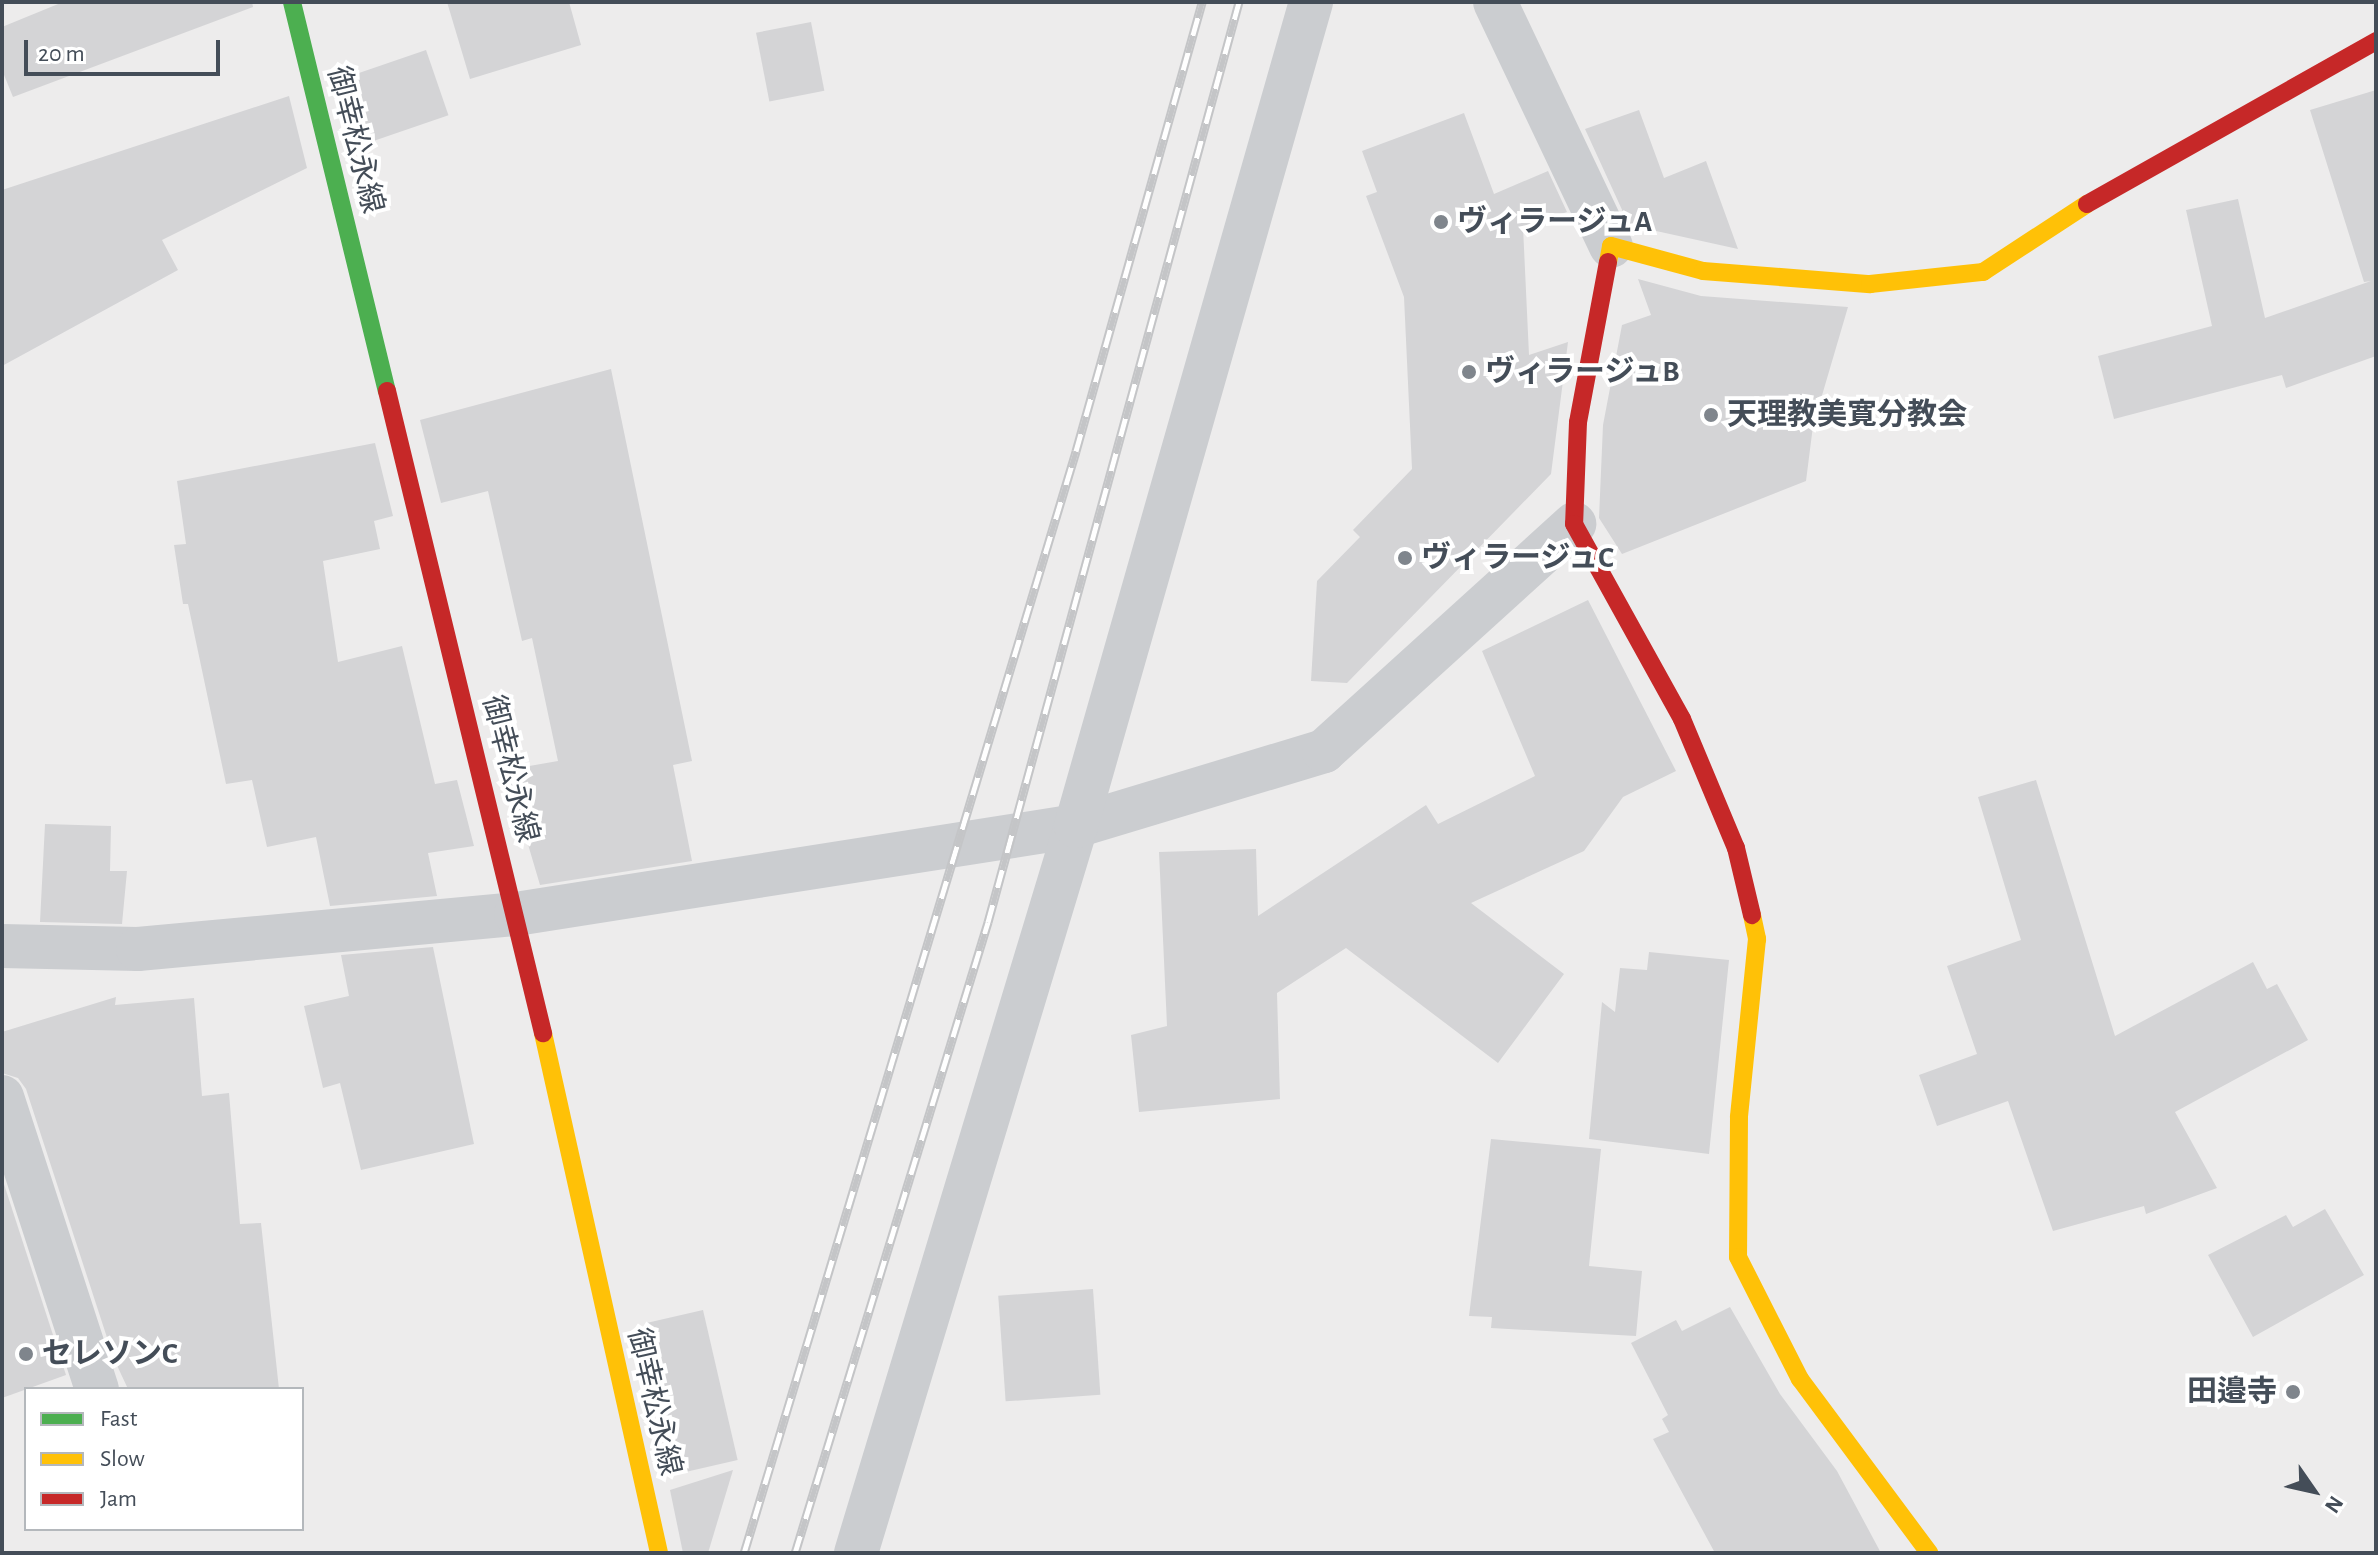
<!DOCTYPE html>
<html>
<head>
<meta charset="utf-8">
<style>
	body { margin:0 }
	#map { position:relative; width:2378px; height:1555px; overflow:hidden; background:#edecec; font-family:"Alegreya Sans","Noto Sans JP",sans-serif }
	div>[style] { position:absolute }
	.building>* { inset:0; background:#d4d4d6; transform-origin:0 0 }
	.street>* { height:44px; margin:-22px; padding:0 22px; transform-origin:22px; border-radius:22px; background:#cbcdd0 }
	.fast>* { height:18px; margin:-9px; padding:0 9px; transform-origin:9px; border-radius:9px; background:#4caf50 }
	.slow>* { height:18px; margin:-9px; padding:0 9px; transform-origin:9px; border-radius:9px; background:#ffc107 }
	.jam>* { height:18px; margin:-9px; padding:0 9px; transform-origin:9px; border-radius:9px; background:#c62828 }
	.rail>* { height:9px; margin-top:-4.5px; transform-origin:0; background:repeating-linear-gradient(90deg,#fff 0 18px,#c4c5c7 0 36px); box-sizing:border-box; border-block:2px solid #c4c5c7 }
	.dots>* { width:22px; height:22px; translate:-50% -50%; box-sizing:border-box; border:4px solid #fff; border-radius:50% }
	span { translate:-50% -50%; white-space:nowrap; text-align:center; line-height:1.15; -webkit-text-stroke:8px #fff; paint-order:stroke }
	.street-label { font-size:30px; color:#444d58 }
	.poi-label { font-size:30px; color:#444d58; font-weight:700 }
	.left { translate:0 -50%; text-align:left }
	.right { translate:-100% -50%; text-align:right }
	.frame { position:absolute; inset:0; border:4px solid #444d58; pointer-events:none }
	.legend { position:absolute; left:24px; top:1387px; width:280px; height:144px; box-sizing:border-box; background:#fff; border:2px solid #b4b8bc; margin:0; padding:10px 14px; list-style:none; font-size:24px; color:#444d58 }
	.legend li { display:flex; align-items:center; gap:16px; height:40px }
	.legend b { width:40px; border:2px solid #b4b8bc }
	.north { position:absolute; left:2274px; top:1451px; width:80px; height:80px; -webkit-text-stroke:6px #fff; paint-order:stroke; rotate:124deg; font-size:22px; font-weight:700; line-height:32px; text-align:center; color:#444d58 }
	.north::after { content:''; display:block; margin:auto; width:28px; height:36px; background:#444d58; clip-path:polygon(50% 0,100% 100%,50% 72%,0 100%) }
	.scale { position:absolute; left:24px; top:40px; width:196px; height:36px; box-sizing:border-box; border:4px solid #444d58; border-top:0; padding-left:10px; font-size:24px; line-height:28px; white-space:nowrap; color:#444d58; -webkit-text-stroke:6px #fff; paint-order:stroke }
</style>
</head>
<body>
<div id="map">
	<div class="building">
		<div style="clip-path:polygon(63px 2px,252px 2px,253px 7px,13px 97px,2px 70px,2px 27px)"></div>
		<div style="clip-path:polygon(447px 2px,569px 2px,581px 45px,470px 79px)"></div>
		<div style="left:811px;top:22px;width:70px;height:56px;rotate:79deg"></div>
		<div style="left:426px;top:50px;width:69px;height:94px;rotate:71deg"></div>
		<div style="clip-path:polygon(2376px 90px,2376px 356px,2286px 388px,2282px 375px,2114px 419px,2098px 356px,2212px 326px,2186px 210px,2238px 199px,2265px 318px,2371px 281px,2364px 282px,2310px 110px)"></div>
		<div style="clip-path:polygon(289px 96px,307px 168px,162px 240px,178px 270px,2px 366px,2px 190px)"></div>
		<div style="clip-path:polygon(1639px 110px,1664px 178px,1706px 161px,1738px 249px,1629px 225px,1585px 129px)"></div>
		<div style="clip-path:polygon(1464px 113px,1494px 194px,1548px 171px,1567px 212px,1523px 227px,1529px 355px,1568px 342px,1551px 474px,1347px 683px,1311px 681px,1317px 581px,1360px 537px,1353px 530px,1412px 469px,1404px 297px,1366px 196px,1377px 192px,1362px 151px)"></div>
		<div style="clip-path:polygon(1638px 279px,1701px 296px,1848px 307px,1813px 426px,1806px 481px,1622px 554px,1599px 518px,1603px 425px,1622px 325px,1651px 315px)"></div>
		<div style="clip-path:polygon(611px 369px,692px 761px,673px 765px,692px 861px,540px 885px,506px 770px,558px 761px,532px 638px,522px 641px,488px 491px,441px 503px,420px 420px)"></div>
		<div style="clip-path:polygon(375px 443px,393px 516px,374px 521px,380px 549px,323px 561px,338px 662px,402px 646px,435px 784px,457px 780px,474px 846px,428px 853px,437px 896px,330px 906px,316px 837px,267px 847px,252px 780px,226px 784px,188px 604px,183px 604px,174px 545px,186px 544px,177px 481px)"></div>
		<div style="clip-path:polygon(1588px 600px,1676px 771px,1623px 797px,1584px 851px,1471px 903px,1564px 974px,1498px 1063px,1346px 948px,1277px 993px,1280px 1099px,1139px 1112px,1131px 1035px,1167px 1026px,1159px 852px,1256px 849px,1258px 916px,1426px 805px,1438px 824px,1535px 776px,1482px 651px)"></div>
		<div style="clip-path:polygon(2036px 780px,2115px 1036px,2253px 962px,2267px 989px,2277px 984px,2308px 1040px,2175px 1112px,2217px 1188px,2146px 1214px,2144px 1206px,2053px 1231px,2008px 1101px,1937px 1126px,1919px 1075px,1977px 1054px,1947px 966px,2021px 940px,1978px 797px)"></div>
		<div style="clip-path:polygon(45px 824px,111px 826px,110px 871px,127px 871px,122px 924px,40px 922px)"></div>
		<div style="clip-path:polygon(433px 947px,474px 1144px,361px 1170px,340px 1083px,323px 1088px,304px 1006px,349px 996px,341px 955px)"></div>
		<div style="clip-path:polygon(1649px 952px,1729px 960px,1709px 1154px,1589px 1139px,1602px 1002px,1615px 1012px,1620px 968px,1647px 970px)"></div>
		<div style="clip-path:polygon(116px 997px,115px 1005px,194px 998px,202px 1096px,229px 1093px,240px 1224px,261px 1223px,279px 1389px,128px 1389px,114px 1359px,26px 1089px,18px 1078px,2px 1073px,2px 1032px)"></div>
		<div style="clip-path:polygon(1491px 1139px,1601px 1149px,1589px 1266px,1642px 1271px,1636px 1336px,1491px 1328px,1492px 1317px,1469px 1316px)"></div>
		<div style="clip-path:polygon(2px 1178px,66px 1375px,2px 1398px)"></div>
		<div style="clip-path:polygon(2325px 1209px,2364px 1275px,2253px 1337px,2208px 1255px,2286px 1215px,2293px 1227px)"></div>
		<div style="left:1093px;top:1289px;width:106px;height:95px;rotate:86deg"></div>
		<div style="clip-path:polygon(1730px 1307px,1780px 1394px,1837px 1471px,1881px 1553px,1715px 1553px,1653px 1439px,1669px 1432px,1662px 1419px,1668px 1415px,1631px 1343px,1676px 1320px,1682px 1331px)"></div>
		<div style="left:703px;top:1310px;width:154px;height:58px;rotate:77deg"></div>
		<div style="clip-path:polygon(733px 1470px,708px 1553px,683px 1553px,670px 1490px)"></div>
	</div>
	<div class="street">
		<div style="left:1495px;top:2px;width:270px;rotate:64.6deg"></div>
		<div style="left:2px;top:946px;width:136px;rotate:1.3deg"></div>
		<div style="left:138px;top:949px;width:380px;rotate:-5.3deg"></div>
		<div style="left:516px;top:914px;width:567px;rotate:-8.93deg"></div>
		<div style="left:1076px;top:826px;width:259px;rotate:-16.8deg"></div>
		<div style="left:1324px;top:751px;width:338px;rotate:-42.2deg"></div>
		<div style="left:2px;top:1097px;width:307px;rotate:72deg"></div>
		<div style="left:856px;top:1553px;width:760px;rotate:-73.16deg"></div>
		<div style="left:1076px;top:826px;width:857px;rotate:-74.08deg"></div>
	</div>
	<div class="fast">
		<div style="left:292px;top:2px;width:400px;rotate:76.3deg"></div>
	</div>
	<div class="slow">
		<div style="left:1608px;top:262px;width:16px;rotate:-79deg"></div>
		<div style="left:1611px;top:246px;width:95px;rotate:15.2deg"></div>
		<div style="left:1703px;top:271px;width:168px;rotate:4.5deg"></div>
		<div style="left:1870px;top:284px;width:114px;rotate:-6.1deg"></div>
		<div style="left:1983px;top:272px;width:124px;rotate:-33.2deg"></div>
		<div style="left:1752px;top:915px;width:25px;rotate:78deg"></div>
		<div style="left:1757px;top:939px;width:179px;rotate:95.8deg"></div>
		<div style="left:1739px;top:1117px;width:140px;rotate:90.4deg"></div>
		<div style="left:1738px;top:1257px;width:137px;rotate:63.1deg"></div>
		<div style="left:1800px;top:1379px;width:217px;rotate:53.4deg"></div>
		<div style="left:543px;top:1033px;width:533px;rotate:77.42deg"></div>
	</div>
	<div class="jam">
		<div style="left:2087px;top:204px;width:332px;rotate:-29.4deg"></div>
		<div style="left:1608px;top:262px;width:163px;rotate:100.6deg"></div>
		<div style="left:1578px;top:422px;width:102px;rotate:92.2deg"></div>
		<div style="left:1574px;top:524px;width:223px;rotate:61deg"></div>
		<div style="left:1682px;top:719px;width:140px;rotate:67.3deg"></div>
		<div style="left:1736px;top:848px;width:69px;rotate:76.6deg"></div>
		<div style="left:387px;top:391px;width:661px;rotate:76.34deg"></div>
	</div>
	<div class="rail">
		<div style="left:744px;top:1553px;width:1151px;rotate:-73.23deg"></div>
		<div style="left:1076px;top:451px;width:466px;rotate:-74.3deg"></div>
		<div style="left:795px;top:1553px;width:660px;rotate:-72.99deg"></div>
		<div style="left:988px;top:922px;width:954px;rotate:-74.74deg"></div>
	</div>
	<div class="dots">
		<div style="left:1441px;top:222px;background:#7f858c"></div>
		<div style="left:1469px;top:372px;background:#7f858c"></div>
		<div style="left:1711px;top:415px;background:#7f858c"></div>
		<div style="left:1405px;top:558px;background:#7f858c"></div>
		<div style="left:26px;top:1354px;background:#7f858c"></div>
		<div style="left:2293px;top:1392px;background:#7f858c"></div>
	</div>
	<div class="street-label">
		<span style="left:355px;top:140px;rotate:76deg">御幸松永線</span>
		<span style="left:510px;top:769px;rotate:76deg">御幸松永線</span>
		<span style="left:654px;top:1402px;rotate:77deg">御幸松永線</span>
	</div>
	<div class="poi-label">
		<span class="left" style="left:1457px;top:222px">ヴィラージュA</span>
		<span class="left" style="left:1485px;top:372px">ヴィラージュB</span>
		<span class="left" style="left:1727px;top:415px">天理教美寛分教会</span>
		<span class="left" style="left:1421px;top:558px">ヴィラージュC</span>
		<span class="left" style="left:42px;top:1354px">セレソンC</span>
		<span class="right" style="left:2277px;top:1392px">田邉寺</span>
	</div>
	<div class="frame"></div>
	<ul class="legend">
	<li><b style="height:10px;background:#4caf50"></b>Fast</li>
	<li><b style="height:10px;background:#ffc107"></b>Slow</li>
	<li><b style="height:10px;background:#c62828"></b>Jam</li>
	</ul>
	<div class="north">N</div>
	<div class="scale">20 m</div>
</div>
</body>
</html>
